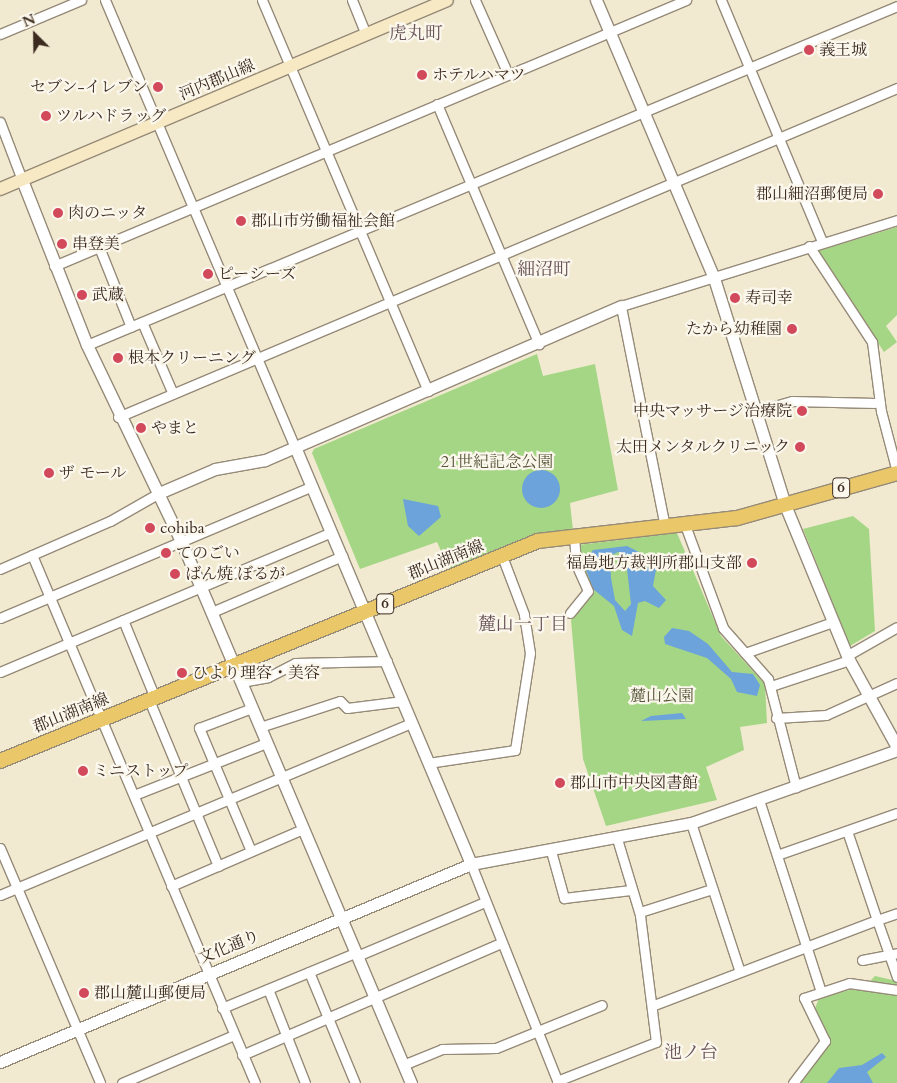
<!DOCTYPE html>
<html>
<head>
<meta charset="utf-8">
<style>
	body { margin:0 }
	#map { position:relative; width:897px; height:1083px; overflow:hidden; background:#f1ead1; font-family:Cardo,"Noto Serif JP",serif }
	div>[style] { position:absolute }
	.green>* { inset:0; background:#a5d685 }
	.water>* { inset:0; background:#6ba3da }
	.round { border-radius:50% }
	.roads { filter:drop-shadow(1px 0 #968a78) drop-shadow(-1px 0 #968a78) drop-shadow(0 1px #968a78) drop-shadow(0 -1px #968a78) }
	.minor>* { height:9px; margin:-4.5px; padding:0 4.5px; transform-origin:4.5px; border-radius:4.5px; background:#fff }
	.tertiary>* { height:11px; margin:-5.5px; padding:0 5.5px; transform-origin:5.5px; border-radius:5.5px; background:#fff }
	.secondary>* { height:12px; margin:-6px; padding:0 6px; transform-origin:6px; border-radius:6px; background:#f7e9c3 }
	.primary>* { height:14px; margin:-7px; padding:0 7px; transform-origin:7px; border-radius:7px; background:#eac769 }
	.dots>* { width:14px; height:14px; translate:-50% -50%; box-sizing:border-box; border:2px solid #fbf7ec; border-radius:50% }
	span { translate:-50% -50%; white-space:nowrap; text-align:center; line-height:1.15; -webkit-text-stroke:4.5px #fbf7ec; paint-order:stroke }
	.shield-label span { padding:1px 4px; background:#fbf7ec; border:1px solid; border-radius:4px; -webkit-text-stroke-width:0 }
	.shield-label { font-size:15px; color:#3b2a1e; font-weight:700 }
	.poi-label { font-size:16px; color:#3b2a1e }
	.left { translate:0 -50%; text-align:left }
	.right { translate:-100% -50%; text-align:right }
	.street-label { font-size:16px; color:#3b2a1e }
	.park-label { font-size:16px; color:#565538 }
	.neighbourhood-label { font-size:18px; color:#685358 }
	.north { position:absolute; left:10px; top:10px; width:50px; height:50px; -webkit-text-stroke:4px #fbf7ec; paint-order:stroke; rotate:337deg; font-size:14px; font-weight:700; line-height:20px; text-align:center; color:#3b2a1e }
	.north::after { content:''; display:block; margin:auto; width:18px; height:22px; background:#3b2a1e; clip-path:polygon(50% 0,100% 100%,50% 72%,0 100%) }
</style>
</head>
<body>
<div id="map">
	<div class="green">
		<div style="clip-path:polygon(897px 227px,897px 315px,886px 326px,897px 342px,884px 352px,818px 251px)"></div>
		<div style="clip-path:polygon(537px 354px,543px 376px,595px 364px,618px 490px,570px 503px,573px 530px,450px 571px,437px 542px,360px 569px,312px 453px,314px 449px)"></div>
		<div style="clip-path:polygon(853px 516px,869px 529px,875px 631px,850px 646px,803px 529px)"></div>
		<div style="clip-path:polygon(677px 533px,721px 636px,765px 684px,767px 723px,740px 727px,744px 750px,706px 767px,717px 800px,606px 826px,583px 759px,571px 620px,590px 590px,582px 575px,578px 545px)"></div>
		<div style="clip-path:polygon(875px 976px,897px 981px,897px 1083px,798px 1083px,829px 1045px,814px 1011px,819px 998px,865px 986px)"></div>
	</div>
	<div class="water">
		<div class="round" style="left:522px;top:470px;width:38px;height:38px"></div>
		<div style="clip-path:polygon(403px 499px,438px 506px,441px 517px,419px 536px,408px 526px)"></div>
		<div style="clip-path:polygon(evenodd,627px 546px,643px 554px,639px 571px,657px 564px,653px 586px,666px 600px,659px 608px,645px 601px,638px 603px,632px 636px,622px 630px,614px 606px,593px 589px,584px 564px,593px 550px,627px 546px,618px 552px,632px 557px,627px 569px,631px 604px,625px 611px,615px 600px,611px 578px,610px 556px,618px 552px)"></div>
		<div style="clip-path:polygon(672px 628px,689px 631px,708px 644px,732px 672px,753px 674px,760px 685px,757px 696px,737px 692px,731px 679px,707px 658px,665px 644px,664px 637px)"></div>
		<div style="clip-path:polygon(682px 713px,686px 719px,641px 721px,651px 716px)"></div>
		<div style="clip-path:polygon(882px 1053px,886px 1057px,867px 1072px,873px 1083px,827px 1083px,839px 1068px,862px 1065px)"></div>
	</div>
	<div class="roads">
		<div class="minor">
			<div style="left:105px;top:0;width:486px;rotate:67deg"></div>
			<div style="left:262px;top:0;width:425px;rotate:67deg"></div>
			<div style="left:352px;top:0;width:37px;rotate:68deg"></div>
			<div style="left:475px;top:0;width:81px;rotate:66deg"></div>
			<div style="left:721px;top:0;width:261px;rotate:67.3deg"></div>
			<div style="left:0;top:34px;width:88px;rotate:-22.8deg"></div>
			<div style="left:437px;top:104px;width:261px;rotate:67deg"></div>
			<div style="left:0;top:122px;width:62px;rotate:69.2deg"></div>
			<div style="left:809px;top:246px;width:115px;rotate:56.7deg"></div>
			<div style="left:872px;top:342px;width:70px;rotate:82.6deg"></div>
			<div style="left:881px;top:411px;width:63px;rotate:75.3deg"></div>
			<div style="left:99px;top:247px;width:86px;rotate:68.2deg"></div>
			<div style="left:54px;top:266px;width:686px;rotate:-22.83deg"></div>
			<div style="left:142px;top:322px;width:78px;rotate:66.7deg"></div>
			<div style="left:87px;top:345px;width:878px;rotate:-22.71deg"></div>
			<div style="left:757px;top:411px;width:36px;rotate:-16deg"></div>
			<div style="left:792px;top:401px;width:88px;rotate:1.3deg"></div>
			<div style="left:118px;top:417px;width:846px;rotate:-22.9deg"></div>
			<div style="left:685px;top:525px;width:110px;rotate:69.7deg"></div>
			<div style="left:723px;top:628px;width:68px;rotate:48.6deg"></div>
			<div style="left:768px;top:679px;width:112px;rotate:75.5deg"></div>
			<div style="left:665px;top:527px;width:225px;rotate:-101.3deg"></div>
			<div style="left:621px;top:306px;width:289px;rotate:-17.3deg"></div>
			<div style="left:32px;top:555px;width:573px;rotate:67.1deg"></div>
			<div style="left:0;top:569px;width:120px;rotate:-23.6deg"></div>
			<div style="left:110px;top:521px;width:56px;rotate:-29.7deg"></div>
			<div style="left:212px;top:612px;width:142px;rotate:-23.3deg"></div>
			<div style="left:570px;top:613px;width:28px;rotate:-51deg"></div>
			<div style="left:588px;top:591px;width:30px;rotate:-114deg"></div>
			<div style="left:576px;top:564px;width:28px;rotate:-94deg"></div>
			<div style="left:0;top:618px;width:339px;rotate:-22.9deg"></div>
			<div style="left:123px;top:620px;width:84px;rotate:67.7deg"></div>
			<div style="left:745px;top:653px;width:93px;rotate:-19.4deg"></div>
			<div style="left:848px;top:655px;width:56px;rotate:-29.7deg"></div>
			<div style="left:0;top:672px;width:359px;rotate:-22.9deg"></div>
			<div style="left:241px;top:682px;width:27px;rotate:-10deg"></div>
			<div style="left:268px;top:677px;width:30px;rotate:-27deg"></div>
			<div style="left:295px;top:663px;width:92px;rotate:-1.2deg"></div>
			<div style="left:771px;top:686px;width:82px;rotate:-18.4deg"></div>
			<div style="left:149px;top:700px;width:180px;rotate:67.4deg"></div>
			<div style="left:776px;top:718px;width:50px;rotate:-3.4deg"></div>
			<div style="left:826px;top:715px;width:78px;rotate:-24.3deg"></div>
			<div style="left:260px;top:727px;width:84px;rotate:-18deg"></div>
			<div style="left:340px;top:701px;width:10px;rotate:45deg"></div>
			<div style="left:347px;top:708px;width:56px;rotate:-7.1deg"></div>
			<div style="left:428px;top:763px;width:88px;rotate:-8.5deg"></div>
			<div style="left:515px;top:750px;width:98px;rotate:-81.2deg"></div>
			<div style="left:530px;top:653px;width:39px;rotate:-99deg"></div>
			<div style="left:524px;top:614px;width:62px;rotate:-110.8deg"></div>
			<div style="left:134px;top:795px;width:142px;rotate:-21.5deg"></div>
			<div style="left:759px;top:800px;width:199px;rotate:72.1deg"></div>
			<div style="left:691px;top:823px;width:154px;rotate:71.8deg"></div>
			<div style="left:0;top:848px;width:255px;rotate:66.9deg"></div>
			<div style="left:251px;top:851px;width:134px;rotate:-112.9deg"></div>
			<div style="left:199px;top:728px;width:57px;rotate:-20.7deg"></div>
			<div style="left:551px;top:851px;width:49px;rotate:74.5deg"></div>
			<div style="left:564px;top:898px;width:67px;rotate:-6.8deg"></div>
			<div style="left:777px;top:855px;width:127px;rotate:-19.3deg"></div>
			<div style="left:471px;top:864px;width:236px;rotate:68.3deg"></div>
			<div style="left:171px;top:886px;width:144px;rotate:-23.4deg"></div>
			<div style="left:0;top:895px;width:446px;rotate:-22.7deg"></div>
			<div style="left:640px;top:912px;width:76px;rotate:-17.7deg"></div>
			<div style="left:357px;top:956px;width:139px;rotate:-22.9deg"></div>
			<div style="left:862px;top:960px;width:36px;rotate:-11deg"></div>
			<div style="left:309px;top:972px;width:120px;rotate:67.5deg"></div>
			<div style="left:897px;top:977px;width:60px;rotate:-109.3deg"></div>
			<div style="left:877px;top:920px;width:21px;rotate:-19deg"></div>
			<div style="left:268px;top:989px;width:101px;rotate:68.5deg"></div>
			<div style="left:654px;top:1005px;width:239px;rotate:-20.9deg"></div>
			<div style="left:877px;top:920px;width:94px;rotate:-108.6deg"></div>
			<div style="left:222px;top:1008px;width:144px;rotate:-22.5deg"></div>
			<div style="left:242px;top:1055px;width:282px;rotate:-23.4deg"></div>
			<div style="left:403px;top:1065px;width:42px;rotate:-22.3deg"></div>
			<div style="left:442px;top:1049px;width:54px;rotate:-1.1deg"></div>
			<div style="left:496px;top:1048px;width:114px;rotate:-22.1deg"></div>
			<div style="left:557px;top:1081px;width:106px;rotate:-21.5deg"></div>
			<div style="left:656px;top:1042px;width:128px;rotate:-97.2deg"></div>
			<div style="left:640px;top:915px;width:79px;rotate:-106.8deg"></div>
			<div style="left:122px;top:1083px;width:122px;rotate:-23.2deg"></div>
			<div style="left:793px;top:1083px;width:53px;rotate:-52.7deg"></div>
			<div style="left:825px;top:1041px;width:48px;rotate:-116deg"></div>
			<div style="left:804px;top:998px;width:47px;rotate:-18.4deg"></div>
			<div style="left:849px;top:983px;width:49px;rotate:8.3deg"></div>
		</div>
		<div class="tertiary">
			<div style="left:596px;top:0;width:299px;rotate:67deg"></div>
			<div style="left:713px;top:275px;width:241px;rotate:72.6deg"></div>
			<div style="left:785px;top:505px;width:168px;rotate:67.6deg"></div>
			<div style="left:849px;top:660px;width:99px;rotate:61.1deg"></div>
			<div style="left:22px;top:180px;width:177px;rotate:68.5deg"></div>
			<div style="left:87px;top:345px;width:227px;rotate:64.4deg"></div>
			<div style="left:185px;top:550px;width:579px;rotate:67.02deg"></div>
			<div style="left:295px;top:447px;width:453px;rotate:67.1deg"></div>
			<div style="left:159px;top:493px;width:61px;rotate:-23.2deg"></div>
			<div style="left:215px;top:469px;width:51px;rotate:-10.2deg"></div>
			<div style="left:265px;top:460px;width:388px;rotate:-23.4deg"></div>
			<div style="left:0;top:1062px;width:511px;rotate:-22.8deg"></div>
			<div style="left:471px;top:864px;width:224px;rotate:-10.6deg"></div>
			<div style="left:691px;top:823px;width:219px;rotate:-19.5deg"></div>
		</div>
		<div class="secondary">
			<div style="left:0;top:189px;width:485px;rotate:-22.9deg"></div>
		</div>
		<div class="primary">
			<div style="left:0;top:761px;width:581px;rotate:-22.24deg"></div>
			<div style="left:538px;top:541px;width:200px;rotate:-6.6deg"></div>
			<div style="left:737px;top:518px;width:166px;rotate:-15.7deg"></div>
		</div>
	</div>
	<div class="dots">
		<div style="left:809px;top:50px;background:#d1495b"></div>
		<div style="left:422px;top:75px;background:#d1495b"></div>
		<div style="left:158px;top:87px;background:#d1495b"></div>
		<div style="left:46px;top:116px;background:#d1495b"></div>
		<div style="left:878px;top:194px;background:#d1495b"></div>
		<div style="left:58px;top:213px;background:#d1495b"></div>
		<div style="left:241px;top:221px;background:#d1495b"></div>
		<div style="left:62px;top:244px;background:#d1495b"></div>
		<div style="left:208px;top:274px;background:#d1495b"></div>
		<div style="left:82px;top:295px;background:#d1495b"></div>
		<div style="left:735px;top:298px;background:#d1495b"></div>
		<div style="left:792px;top:329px;background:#d1495b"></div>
		<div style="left:118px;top:358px;background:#d1495b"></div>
		<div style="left:802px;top:411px;background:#d1495b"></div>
		<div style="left:141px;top:428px;background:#d1495b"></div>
		<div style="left:800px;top:447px;background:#d1495b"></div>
		<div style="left:49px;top:473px;background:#d1495b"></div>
		<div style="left:150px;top:528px;background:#d1495b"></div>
		<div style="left:166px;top:553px;background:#d1495b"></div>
		<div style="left:752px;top:563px;background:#d1495b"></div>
		<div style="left:175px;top:574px;background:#d1495b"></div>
		<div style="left:182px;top:673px;background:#d1495b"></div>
		<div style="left:83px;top:771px;background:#d1495b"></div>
		<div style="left:560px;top:783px;background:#d1495b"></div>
		<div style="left:84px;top:993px;background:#d1495b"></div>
	</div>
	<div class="shield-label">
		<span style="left:841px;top:488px">6</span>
		<span style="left:385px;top:604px">6</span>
	</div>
	<div class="poi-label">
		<span class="left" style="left:819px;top:50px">義王城</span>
		<span class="left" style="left:432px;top:75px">ホテルハマツ</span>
		<span class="right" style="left:148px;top:87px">セブン-イレブン</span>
		<span class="left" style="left:56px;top:116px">ツルハドラッグ</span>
		<span class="right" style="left:868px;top:194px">郡山細沼郵便局</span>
		<span class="left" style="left:68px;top:213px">肉のニッタ</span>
		<span class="left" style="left:251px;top:221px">郡山市労働福祉会館</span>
		<span class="left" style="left:72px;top:244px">串登美</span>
		<span class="left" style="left:218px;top:274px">ピーシーズ</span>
		<span class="left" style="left:92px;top:295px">武蔵</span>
		<span class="left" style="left:745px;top:298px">寿司幸</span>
		<span class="right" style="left:782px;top:329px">たから幼稚園</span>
		<span class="left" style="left:128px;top:358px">根本クリーニング</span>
		<span class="right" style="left:792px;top:411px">中央マッサージ治療院</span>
		<span class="left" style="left:151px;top:428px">やまと</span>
		<span class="right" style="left:790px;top:447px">太田メンタルクリニック</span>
		<span class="left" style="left:59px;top:473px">ザ モール</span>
		<span class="left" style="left:160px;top:528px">cohiba</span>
		<span class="left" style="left:176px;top:553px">てのごい</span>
		<span class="right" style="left:742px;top:563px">福島地方裁判所郡山支部</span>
		<span class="left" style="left:185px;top:574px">ばん焼 ぼるが</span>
		<span class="left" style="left:192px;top:673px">ひより理容・美容</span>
		<span class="left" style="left:93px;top:771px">ミニストップ</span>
		<span class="left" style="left:570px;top:783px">郡山市中央図書館</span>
		<span class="left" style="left:94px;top:993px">郡山麓山郵便局</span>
	</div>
	<div class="street-label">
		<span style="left:217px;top:80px;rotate:-23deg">河内郡山線</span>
		<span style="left:446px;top:560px;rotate:-22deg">郡山湖南線</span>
		<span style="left:71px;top:713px;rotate:-22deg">郡山湖南線</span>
		<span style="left:229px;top:947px;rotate:-22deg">文化通り</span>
	</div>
	<div class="park-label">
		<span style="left:497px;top:462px">21世紀記念公園</span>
		<span style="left:662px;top:696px">麓山公園</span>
	</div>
	<div class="neighbourhood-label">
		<span style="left:416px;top:34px">虎丸町</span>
		<span style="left:544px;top:270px">細沼町</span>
		<span style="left:523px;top:625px">麓山一丁目</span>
		<span style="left:691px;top:1053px">池ノ台</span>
	</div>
	<div class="north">N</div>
</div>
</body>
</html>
